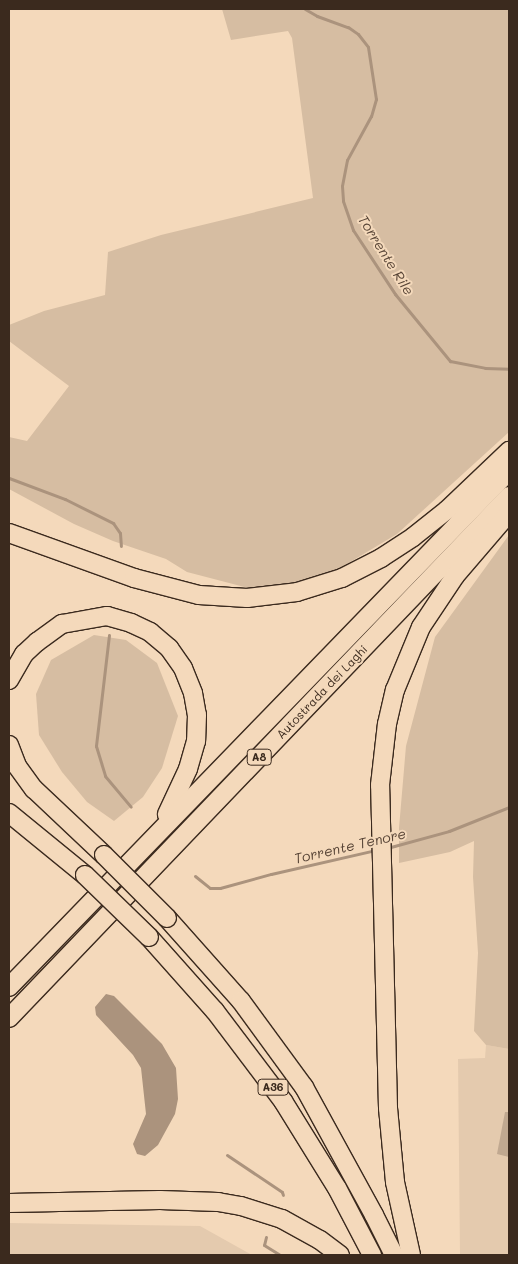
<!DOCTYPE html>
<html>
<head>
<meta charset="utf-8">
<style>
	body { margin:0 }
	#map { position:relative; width:518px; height:1264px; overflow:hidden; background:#f4d9bb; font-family:Mali,sans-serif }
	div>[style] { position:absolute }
	.built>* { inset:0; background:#e4caae }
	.green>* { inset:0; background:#d6bda2 }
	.water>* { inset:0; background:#ab937d }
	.stream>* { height:3px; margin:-1.5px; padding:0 1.5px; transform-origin:1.5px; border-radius:1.5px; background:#ab937d }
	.building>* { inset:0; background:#c0a890 }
	.roads { filter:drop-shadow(1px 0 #3b2a1e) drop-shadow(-1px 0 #3b2a1e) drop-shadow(0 1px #3b2a1e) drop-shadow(0 -1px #3b2a1e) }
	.highway>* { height:18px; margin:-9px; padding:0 9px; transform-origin:9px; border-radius:9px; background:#f4d9bb }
	.bridges { filter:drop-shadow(1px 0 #3b2a1e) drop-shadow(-1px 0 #3b2a1e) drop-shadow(0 1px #3b2a1e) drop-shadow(0 -1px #3b2a1e) }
	.highway-bridge>* { height:18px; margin:-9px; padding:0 9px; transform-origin:9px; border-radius:9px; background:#f4d9bb }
	span { translate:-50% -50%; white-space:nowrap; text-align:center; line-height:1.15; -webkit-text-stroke:4px #f4d9bb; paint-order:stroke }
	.shield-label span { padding:1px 4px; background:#f4d9bb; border:1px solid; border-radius:4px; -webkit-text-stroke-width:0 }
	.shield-label { font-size:11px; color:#3b2a1e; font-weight:700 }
	.street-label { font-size:12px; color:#3b2a1e }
	.water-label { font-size:14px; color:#574436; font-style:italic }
	.frame { position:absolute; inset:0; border:10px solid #3b2a1e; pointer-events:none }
</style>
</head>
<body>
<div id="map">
	<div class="built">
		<div style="clip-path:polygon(486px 1045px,509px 1049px,509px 1255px,460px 1255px,458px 1059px,485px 1058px)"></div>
		<div style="clip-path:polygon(9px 1223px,200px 1226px,252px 1255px,9px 1255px)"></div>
	</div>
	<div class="green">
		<div style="clip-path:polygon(222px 9px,509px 9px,509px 432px,397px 534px,325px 577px,256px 590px,187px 572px,166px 559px,113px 541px,74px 524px,9px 489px,9px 437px,27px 441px,69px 386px,9px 341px,9px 325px,44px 311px,105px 295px,108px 252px,161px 235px,313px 198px,292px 38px,288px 31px,231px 40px)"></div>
		<div style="clip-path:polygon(509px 535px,509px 1049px,486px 1045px,474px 1031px,478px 953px,473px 877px,474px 841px,450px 852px,399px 863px,399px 828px,406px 746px,435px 637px)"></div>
		<div style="clip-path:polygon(94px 635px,126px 640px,157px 663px,178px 716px,162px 768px,143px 797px,114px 821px,87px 802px,62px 772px,39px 735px,36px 694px,51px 660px)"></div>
	</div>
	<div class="water">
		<div style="clip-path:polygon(106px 994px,114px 996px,162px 1044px,176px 1068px,178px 1099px,175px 1114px,158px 1145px,145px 1156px,137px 1154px,133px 1144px,146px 1114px,141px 1068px,133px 1055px,96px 1015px,95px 1007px)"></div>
	</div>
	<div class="stream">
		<div style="left:305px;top:9px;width:14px;rotate:30deg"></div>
		<div style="left:317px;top:16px;width:33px;rotate:20deg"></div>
		<div style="left:348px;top:27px;width:12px;rotate:35deg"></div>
		<div style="left:358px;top:34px;width:16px;rotate:52deg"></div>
		<div style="left:368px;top:47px;width:53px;rotate:81.3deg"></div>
		<div style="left:376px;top:99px;width:18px;rotate:106deg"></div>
		<div style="left:371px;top:116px;width:50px;rotate:118.6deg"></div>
		<div style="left:347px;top:160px;width:26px;rotate:101deg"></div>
		<div style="left:342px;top:186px;width:15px;rotate:86deg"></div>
		<div style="left:343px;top:201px;width:31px;rotate:71deg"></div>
		<div style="left:353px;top:230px;width:77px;rotate:56.7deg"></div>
		<div style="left:395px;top:294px;width:87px;rotate:50.6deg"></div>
		<div style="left:450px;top:361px;width:36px;rotate:11deg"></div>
		<div style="left:485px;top:368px;width:24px;rotate:2deg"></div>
		<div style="left:9px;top:478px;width:60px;rotate:20.6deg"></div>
		<div style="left:65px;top:499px;width:54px;rotate:26.6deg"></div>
		<div style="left:113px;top:523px;width:12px;rotate:55deg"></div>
		<div style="left:120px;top:533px;width:13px;rotate:86deg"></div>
		<div style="left:109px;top:635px;width:112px;rotate:96.7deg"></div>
		<div style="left:96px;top:746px;width:31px;rotate:73deg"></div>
		<div style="left:105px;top:776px;width:40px;rotate:50deg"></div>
		<div style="left:387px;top:848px;width:64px;rotate:-15.3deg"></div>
		<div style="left:449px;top:831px;width:65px;rotate:-21.8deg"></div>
		<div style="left:195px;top:876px;width:19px;rotate:39deg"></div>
		<div style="left:210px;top:888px;width:10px"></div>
		<div style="left:220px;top:888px;width:53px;rotate:-15.4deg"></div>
		<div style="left:271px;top:874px;width:108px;rotate:-12.9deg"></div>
		<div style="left:227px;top:1155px;width:66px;rotate:33.9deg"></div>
		<div style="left:282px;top:1192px;width:3px;rotate:72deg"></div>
		<div style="left:266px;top:1237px;width:8px;rotate:104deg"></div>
		<div style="left:264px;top:1245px;width:19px;rotate:32deg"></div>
	</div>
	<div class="building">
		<div style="clip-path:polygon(505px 1112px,509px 1112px,509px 1157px,497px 1154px)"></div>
	</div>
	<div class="roads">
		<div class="highway">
			<div style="left:9px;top:533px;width:133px;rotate:19.8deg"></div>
			<div style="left:134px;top:578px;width:67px;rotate:14.7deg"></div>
			<div style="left:199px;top:595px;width:48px;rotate:3.6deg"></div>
			<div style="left:247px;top:598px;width:50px;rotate:-6.8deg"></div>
			<div style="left:297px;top:592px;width:47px;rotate:-17.3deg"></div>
			<div style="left:342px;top:578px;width:44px;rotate:-27.1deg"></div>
			<div style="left:381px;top:558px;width:38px;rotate:-33deg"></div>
			<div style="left:413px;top:537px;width:43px;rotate:-38.5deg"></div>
			<div style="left:447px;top:510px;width:86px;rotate:-43.6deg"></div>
			<div style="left:9px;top:680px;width:30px;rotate:-60deg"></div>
			<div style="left:24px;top:654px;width:18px;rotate:-43deg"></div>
			<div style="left:37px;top:642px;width:31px;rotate:-36deg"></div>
			<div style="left:62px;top:624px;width:46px;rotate:-10.1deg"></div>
			<div style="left:107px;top:616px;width:25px;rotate:16deg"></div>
			<div style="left:131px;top:623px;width:21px;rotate:25deg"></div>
			<div style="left:150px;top:632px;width:25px;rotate:40deg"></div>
			<div style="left:169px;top:648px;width:24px;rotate:55deg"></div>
			<div style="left:183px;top:668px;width:27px;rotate:68deg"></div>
			<div style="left:193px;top:693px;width:22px;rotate:80deg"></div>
			<div style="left:197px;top:715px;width:26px;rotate:92deg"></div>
			<div style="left:196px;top:741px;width:29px;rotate:106deg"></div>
			<div style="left:188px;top:769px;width:50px;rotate:115deg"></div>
			<div style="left:9px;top:745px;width:22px;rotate:69deg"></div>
			<div style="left:17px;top:766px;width:29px;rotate:54deg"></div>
			<div style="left:34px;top:789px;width:96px;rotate:43.3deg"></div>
			<div style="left:9px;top:813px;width:98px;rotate:39.2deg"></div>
			<div style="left:167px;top:918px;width:111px;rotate:48.3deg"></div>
			<div style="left:241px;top:1001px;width:107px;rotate:53.8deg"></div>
			<div style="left:304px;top:1087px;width:146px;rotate:61.3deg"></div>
			<div style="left:374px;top:1215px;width:45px;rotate:63.4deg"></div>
			<div style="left:149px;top:937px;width:99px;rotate:48.3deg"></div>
			<div style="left:215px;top:1011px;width:113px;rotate:52.9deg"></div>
			<div style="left:283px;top:1101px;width:102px;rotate:58.2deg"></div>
			<div style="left:337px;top:1188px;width:76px;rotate:62.4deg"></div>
			<div style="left:9px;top:987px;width:719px;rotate:-45.9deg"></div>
			<div style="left:9px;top:1018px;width:723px;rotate:-46.23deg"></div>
			<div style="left:9px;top:1203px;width:151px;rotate:-1.1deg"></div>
			<div style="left:160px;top:1200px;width:58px;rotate:2deg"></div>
			<div style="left:218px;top:1202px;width:23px;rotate:10deg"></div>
			<div style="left:241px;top:1206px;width:43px;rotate:17.6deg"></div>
			<div style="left:282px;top:1219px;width:43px;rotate:28.9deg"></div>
			<div style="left:320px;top:1240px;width:25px;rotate:37deg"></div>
			<div style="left:411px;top:1255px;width:75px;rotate:-102.4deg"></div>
			<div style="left:395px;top:1182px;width:74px;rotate:-95.4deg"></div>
			<div style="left:388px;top:1108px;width:323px;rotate:-91.4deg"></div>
			<div style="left:380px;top:785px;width:61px;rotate:-83.5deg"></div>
			<div style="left:387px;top:724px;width:35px;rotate:-77deg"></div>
			<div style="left:395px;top:690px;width:68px;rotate:-67.6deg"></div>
			<div style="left:421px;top:627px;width:61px;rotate:-56.3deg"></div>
			<div style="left:455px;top:576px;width:83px;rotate:-49.4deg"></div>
		</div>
	</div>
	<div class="bridges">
		<div class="highway-bridge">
			<div style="left:104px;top:855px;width:89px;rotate:45deg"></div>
			<div style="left:85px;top:875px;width:89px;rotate:44.1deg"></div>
		</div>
	</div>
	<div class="shield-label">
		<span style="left:259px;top:757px">A8</span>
		<span style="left:273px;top:1087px">A36</span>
	</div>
	<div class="street-label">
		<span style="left:322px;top:692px;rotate:-46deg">Autostrada dei Laghi</span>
	</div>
	<div class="water-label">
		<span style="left:386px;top:255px;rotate:58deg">Torrente Rile</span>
		<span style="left:350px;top:846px;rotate:-13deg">Torrente Tenore</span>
	</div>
	<div class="frame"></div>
</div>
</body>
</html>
